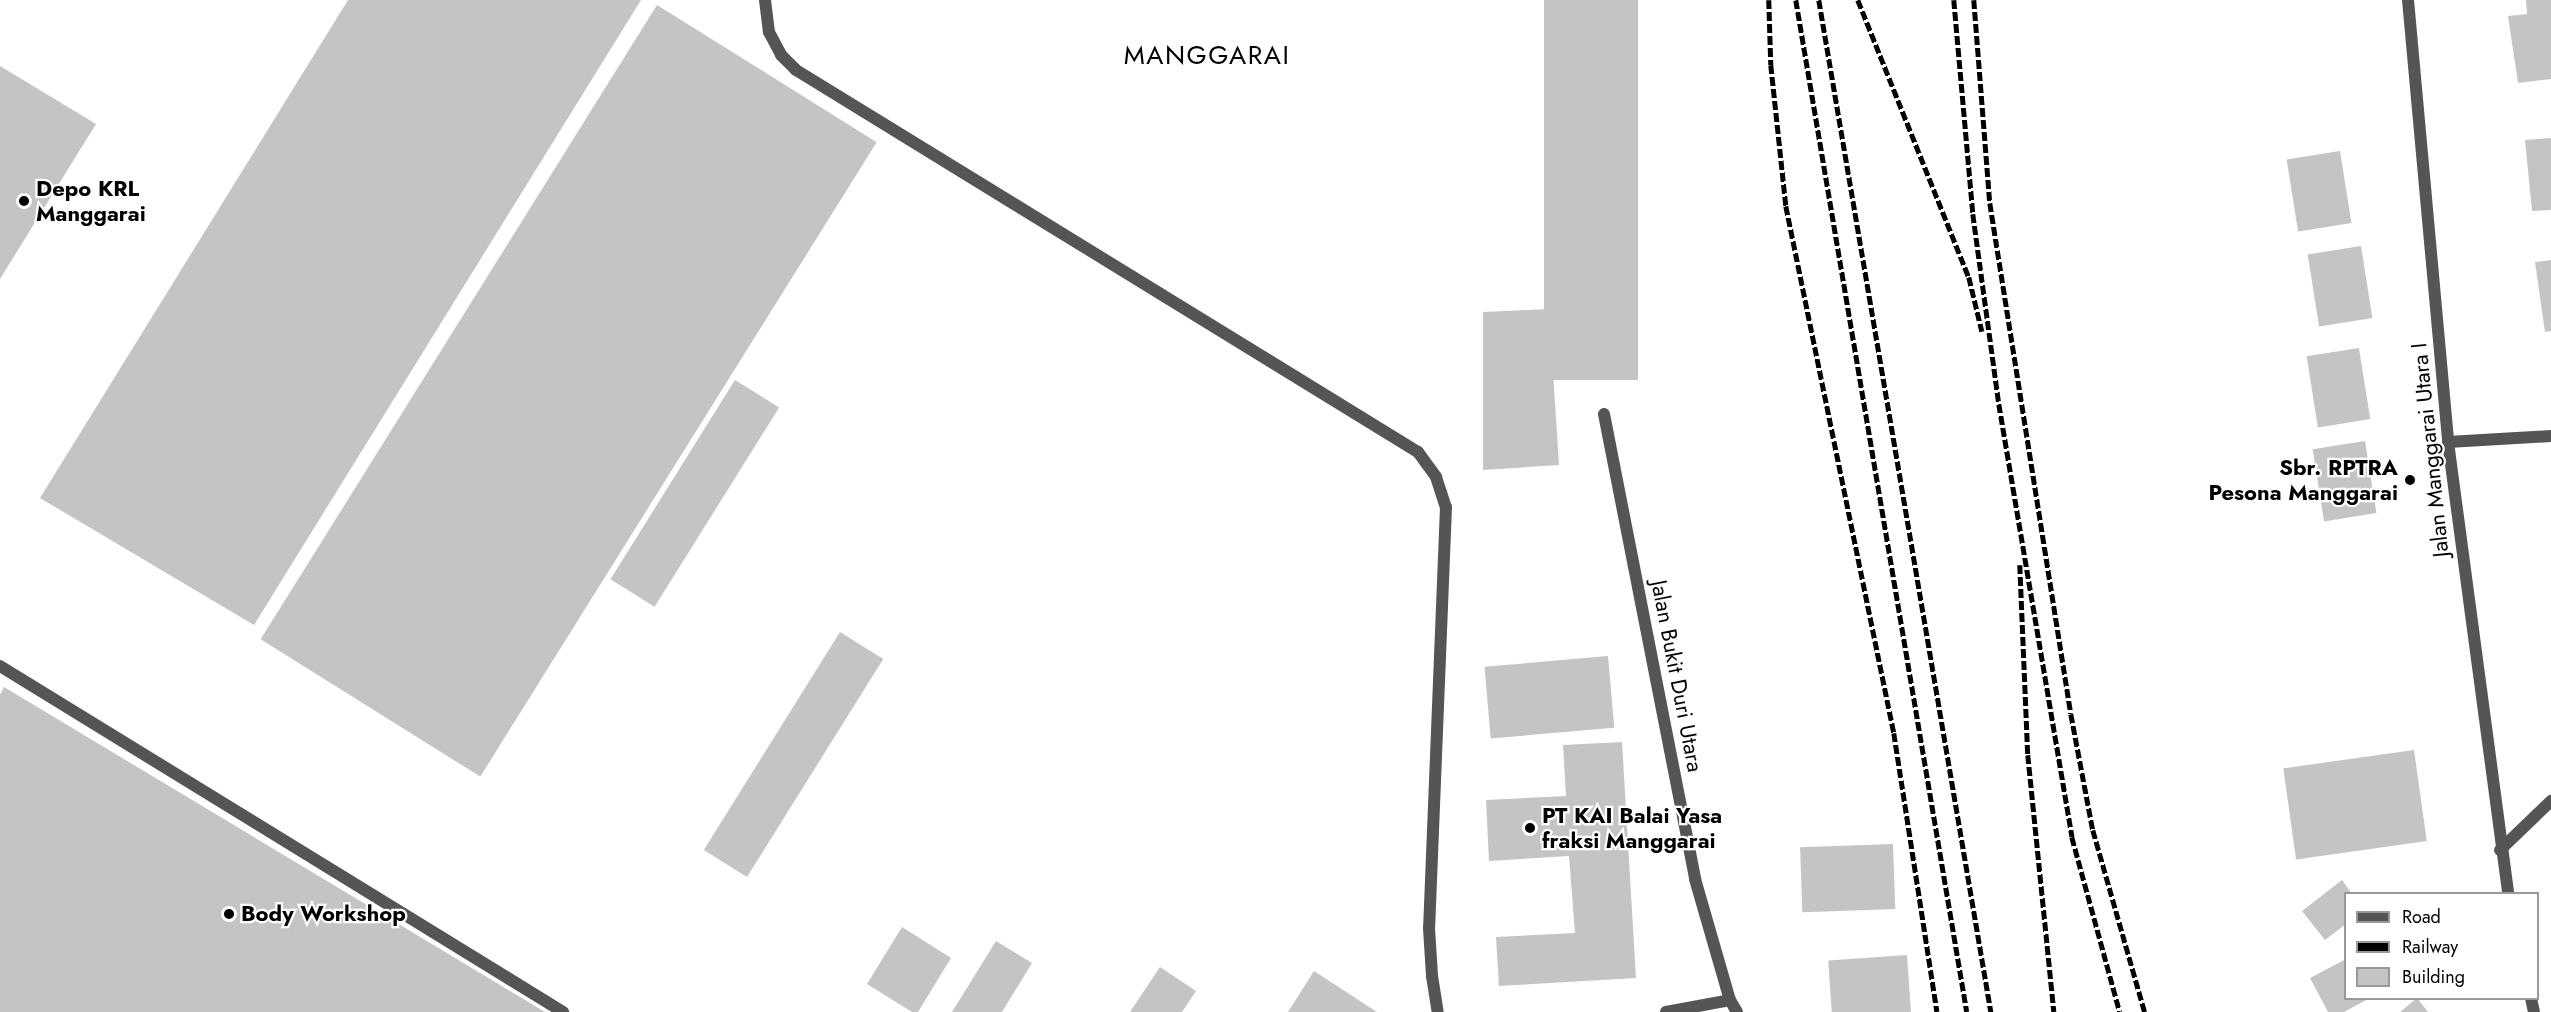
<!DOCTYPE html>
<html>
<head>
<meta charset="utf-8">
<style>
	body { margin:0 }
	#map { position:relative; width:2551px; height:1012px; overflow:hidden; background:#fff; font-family:Jost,sans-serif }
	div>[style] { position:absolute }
	.building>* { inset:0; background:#c4c4c4; transform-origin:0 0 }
	.service>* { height:12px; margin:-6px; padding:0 6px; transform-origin:6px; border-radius:6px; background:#555 }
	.minor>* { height:12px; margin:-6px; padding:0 6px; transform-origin:6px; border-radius:6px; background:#555 }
	.tertiary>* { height:12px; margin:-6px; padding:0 6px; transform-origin:6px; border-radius:6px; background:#555 }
	.rail>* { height:4.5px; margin-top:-2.25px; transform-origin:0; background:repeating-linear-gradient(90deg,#000 0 9px,transparent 0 12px) }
	.dots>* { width:16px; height:16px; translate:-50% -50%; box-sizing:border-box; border:3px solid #fff; border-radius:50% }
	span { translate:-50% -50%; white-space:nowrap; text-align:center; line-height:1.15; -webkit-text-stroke:4.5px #fff; paint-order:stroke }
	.poi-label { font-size:22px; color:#000; font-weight:700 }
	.left { translate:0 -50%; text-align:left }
	.right { translate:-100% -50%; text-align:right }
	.street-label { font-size:22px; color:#000 }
	.quarter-label { font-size:26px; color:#000; letter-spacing:1.5px }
	.legend { position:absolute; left:2344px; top:892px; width:195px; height:108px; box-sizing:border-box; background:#fff; border:2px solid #999; margin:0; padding:8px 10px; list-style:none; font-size:18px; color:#000 }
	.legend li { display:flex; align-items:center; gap:12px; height:30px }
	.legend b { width:30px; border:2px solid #999 }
</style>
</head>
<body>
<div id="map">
	<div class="building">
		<div style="clip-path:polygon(348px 0,641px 0,254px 625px,40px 498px)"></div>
		<div style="left:1544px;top:0;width:94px;height:380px"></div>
		<div style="clip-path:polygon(2526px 0,2551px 0,2551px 79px,2518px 83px,2508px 16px,2527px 14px)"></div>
		<div style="left:657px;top:5px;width:259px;height:748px;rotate:32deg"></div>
		<div style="clip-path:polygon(0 66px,96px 124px,0 279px)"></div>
		<div style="clip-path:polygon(2551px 138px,2551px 210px,2532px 211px,2525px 140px)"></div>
		<div style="left:2340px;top:151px;width:73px;height:54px;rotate:81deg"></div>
		<div style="left:2361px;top:246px;width:73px;height:54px;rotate:81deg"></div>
		<div style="clip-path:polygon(2551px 260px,2551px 331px,2545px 332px,2535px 262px)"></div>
		<div style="clip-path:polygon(1549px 309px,1559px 465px,1483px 470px,1483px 312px)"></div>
		<div style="left:2359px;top:348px;width:72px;height:53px;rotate:81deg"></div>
		<div style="left:735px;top:380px;width:52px;height:235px;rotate:32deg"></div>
		<div style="left:2365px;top:441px;width:73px;height:53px;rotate:81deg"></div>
		<div style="left:840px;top:632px;width:51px;height:257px;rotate:32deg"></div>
		<div style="left:1608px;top:656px;width:72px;height:124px;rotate:85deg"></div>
		<div style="clip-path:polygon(4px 687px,337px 887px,545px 1012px,0 1012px,0 695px)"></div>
		<div style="clip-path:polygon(1622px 742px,1636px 978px,1499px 986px,1496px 937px,1575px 933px,1569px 856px,1489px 861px,1486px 800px,1566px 796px,1563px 745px)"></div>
		<div style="left:2414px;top:750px;width:92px;height:132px;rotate:82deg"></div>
		<div style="left:1893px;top:844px;width:65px;height:93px;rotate:88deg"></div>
		<div style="clip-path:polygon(2342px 880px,2352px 894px,2346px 894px,2346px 924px,2325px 940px,2302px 911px)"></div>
		<div style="clip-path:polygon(902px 927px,951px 958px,918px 1012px,912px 1012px,867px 984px)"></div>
		<div style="clip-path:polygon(996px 941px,1032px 963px,1002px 1012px,952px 1012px)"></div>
		<div style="left:1907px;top:955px;width:57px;height:79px;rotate:86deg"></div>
		<div style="clip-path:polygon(2346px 959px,2346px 998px,2370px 998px,2344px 1012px,2328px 1012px,2310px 978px)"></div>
		<div style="clip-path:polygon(1160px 967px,1196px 991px,1182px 1012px,1130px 1012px)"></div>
		<div style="clip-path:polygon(1314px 971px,1377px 1012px,1288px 1012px)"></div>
		<div style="clip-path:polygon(2417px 998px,2428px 1012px,2400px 1012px)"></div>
	</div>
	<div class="service">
		<div style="left:765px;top:0;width:32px;rotate:83deg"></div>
		<div style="left:769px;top:32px;width:26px;rotate:62deg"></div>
		<div style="left:781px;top:55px;width:21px;rotate:45deg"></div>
		<div style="left:796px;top:70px;width:730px;rotate:31.56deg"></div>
		<div style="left:1418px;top:452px;width:31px;rotate:54deg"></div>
		<div style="left:1436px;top:477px;width:32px;rotate:72deg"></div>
		<div style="left:1446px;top:507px;width:421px;rotate:92.3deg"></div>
		<div style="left:1429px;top:928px;width:48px;rotate:86.4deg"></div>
		<div style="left:1432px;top:976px;width:36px;rotate:81deg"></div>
		<div style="left:0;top:666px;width:661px;rotate:31.57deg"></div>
		<div style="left:1666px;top:1012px;width:65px;rotate:-10.6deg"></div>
	</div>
	<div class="minor">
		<div style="left:1604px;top:414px;width:474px;rotate:78.9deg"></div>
		<div style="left:1695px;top:879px;width:126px;rotate:73.9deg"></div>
		<div style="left:1730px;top:1000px;width:14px;rotate:60deg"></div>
		<div style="left:2448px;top:442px;width:103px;rotate:-3.3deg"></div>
		<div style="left:2500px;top:850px;width:71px;rotate:-43.9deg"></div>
	</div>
	<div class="tertiary">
		<div style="left:2408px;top:0;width:444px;rotate:84.8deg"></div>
		<div style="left:2448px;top:442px;width:456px;rotate:82.4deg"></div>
		<div style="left:2531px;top:998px;width:14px;rotate:78deg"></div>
	</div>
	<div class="rail">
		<div style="left:1769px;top:0;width:65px;rotate:88.2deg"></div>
		<div style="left:1771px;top:65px;width:142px;rotate:83.9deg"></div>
		<div style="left:1786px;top:206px;width:538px;rotate:78.42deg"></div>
		<div style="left:1894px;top:733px;width:282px;rotate:81.2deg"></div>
		<div style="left:1796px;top:0;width:1026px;rotate:80.41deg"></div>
		<div style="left:1819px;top:0;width:1027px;rotate:80.35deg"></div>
		<div style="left:1858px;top:0;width:298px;rotate:68.2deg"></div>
		<div style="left:1969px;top:277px;width:56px;rotate:76.5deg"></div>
		<div style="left:1954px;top:0;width:215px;rotate:84.9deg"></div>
		<div style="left:1973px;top:214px;width:192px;rotate:82.2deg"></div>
		<div style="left:1999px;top:404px;width:439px;rotate:80.4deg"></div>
		<div style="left:2072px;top:837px;width:181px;rotate:74.7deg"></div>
		<div style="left:1974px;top:0;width:204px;rotate:85.5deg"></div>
		<div style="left:1990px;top:203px;width:517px;rotate:80.99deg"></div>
		<div style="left:2071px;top:714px;width:118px;rotate:79.3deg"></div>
		<div style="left:2093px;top:830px;width:189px;rotate:74.1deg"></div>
		<div style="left:2020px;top:565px;width:190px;rotate:87.6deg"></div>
		<div style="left:2028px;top:755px;width:258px;rotate:84.2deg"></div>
	</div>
	<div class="dots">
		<div style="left:24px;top:201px;background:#000"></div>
		<div style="left:2410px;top:480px;background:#000"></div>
		<div style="left:1530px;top:828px;background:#000"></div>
		<div style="left:229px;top:914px;background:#000"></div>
	</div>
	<div class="poi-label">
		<span class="left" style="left:36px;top:201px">Depo KRL<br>Manggarai</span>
		<span class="right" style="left:2398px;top:480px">Sbr. RPTRA<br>Pesona Manggarai</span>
		<span class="left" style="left:1542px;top:828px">PT KAI Balai Yasa<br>fraksi Manggarai</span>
		<span class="left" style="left:241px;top:914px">Body Workshop</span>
	</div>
	<div class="street-label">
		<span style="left:2430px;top:450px;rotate:-96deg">Jalan Manggarai Utara I</span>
		<span style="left:1677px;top:676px;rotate:79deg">Jalan Bukit Duri Utara</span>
	</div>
	<div class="quarter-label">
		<span style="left:1207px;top:56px">MANGGARAI</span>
	</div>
	<ul class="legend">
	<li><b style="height:8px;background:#555"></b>Road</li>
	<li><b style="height:8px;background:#000"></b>Railway</li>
	<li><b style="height:16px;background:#c4c4c4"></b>Building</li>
	</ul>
</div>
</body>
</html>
